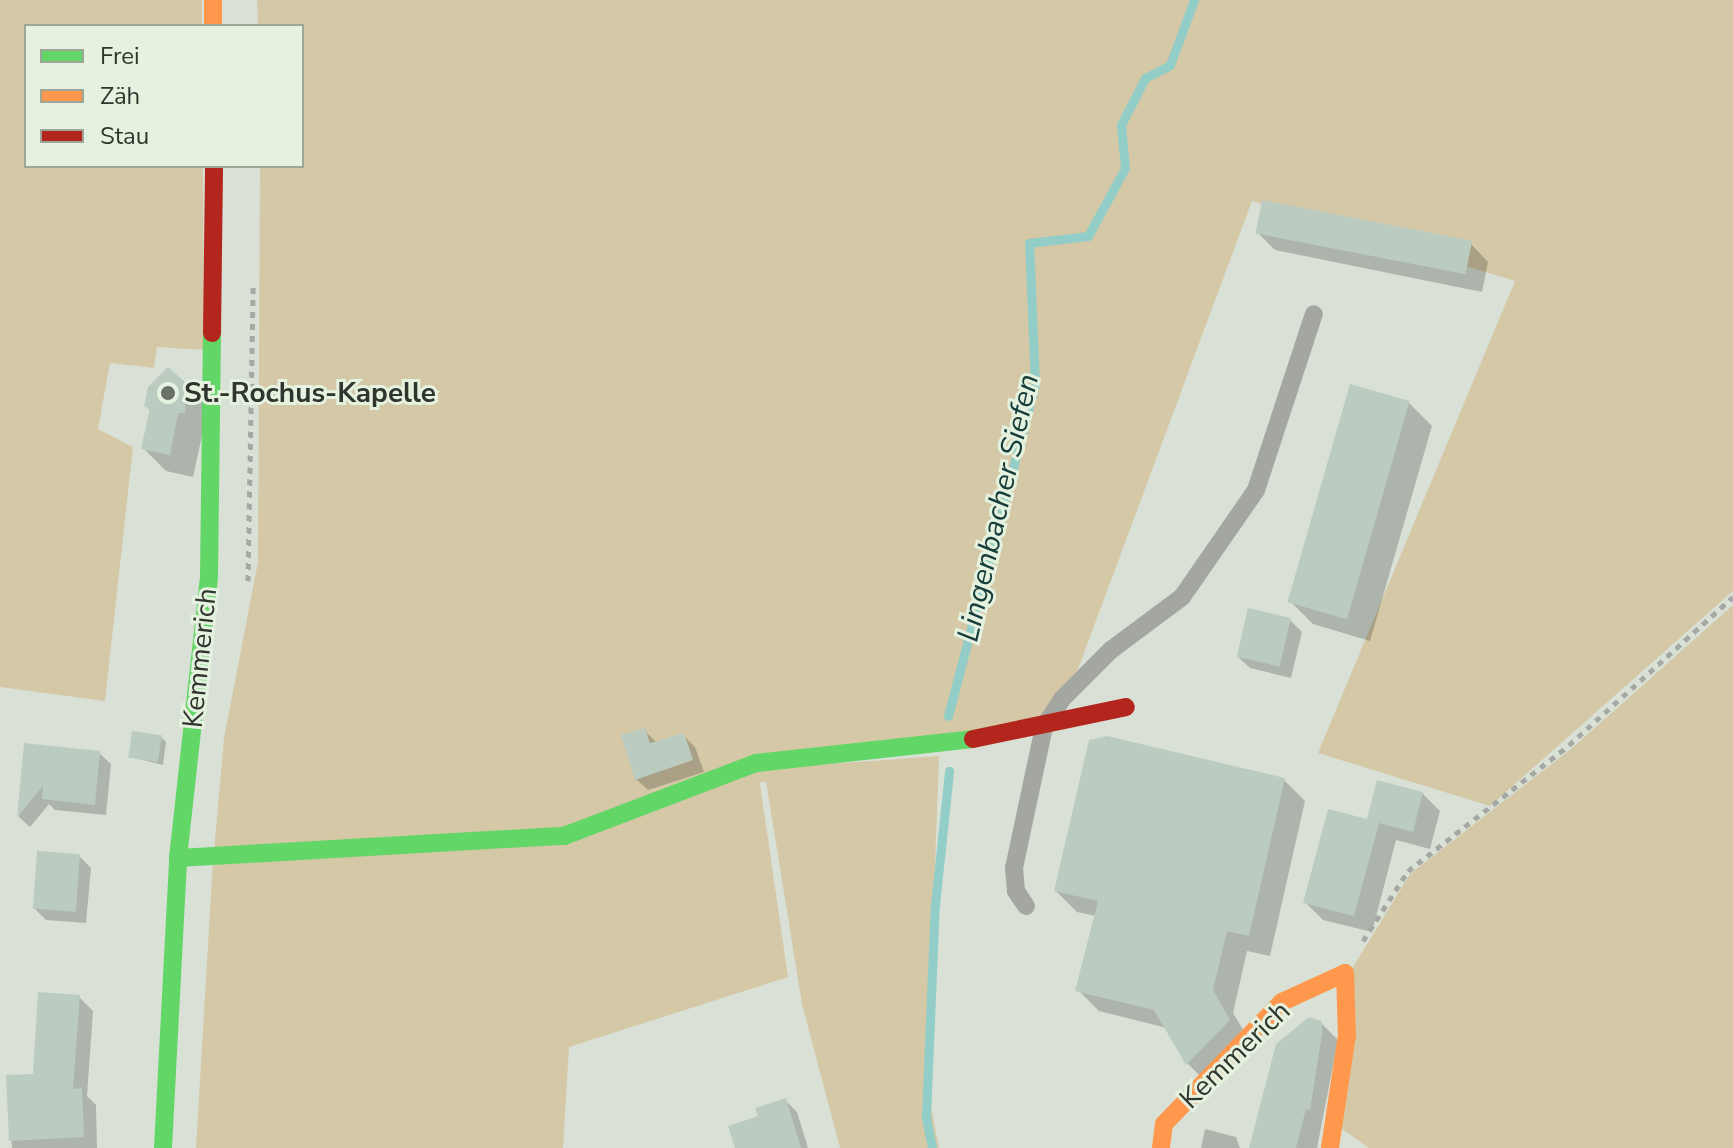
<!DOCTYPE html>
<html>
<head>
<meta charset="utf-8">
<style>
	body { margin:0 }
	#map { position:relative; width:1733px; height:1148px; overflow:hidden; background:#d9e1d6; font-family:"Nunito Sans",sans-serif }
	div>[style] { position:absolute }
	.green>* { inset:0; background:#d4c8a7 }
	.shadow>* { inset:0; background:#0003 }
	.stream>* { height:9px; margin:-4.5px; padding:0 4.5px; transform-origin:4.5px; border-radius:4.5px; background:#93cdc7 }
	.building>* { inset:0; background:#bbcbc0; transform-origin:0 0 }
	.path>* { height:5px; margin-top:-2.5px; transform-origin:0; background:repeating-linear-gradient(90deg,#a5a8a3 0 6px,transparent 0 12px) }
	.lane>* { height:18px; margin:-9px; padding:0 9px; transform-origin:9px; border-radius:9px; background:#a4a7a1 }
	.fast>* { height:18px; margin:-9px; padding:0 9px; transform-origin:9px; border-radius:9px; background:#63d668 }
	.slow>* { height:18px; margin:-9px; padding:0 9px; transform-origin:9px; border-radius:9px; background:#ff974d }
	.jam>* { height:18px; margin:-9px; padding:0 9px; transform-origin:9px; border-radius:9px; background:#b3261e }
	.dots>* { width:22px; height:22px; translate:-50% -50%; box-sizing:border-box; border:4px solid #e5f2df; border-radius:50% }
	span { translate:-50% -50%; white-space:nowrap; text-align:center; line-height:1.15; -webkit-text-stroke:6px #e5f2df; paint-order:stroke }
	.poi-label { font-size:28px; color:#30352d; font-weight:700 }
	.left { translate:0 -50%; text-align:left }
	.street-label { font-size:28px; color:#30352d }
	.water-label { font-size:30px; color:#163d3a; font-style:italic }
	.legend { position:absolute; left:24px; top:24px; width:280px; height:144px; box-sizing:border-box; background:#e5f2df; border:2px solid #9da698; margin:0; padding:10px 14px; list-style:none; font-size:24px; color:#30352d }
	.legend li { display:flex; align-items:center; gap:16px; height:40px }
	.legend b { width:40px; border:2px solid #9da698 }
</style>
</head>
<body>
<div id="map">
	<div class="green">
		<div style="clip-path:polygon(0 0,202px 0,202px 26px,26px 26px,26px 166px,203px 166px,204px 350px,157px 347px,154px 368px,110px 363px,98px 429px,133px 447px,105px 701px,0 687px)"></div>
		<div style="clip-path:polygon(257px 0,1733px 0,1733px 591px,1490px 806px,1318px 753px,1515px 281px,1252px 201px,1061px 715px,954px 735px,563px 831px,214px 852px,224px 738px,258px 562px,260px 166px,302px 166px,302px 26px,258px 26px)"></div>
		<div style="clip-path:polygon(1733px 605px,1733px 1148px,1369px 1148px,1338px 1126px,1350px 972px,1410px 874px,1571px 749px)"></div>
		<div style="clip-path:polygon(939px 756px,927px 1086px,939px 1148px,840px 1148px,802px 1004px,764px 769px)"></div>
		<div style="clip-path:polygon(758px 770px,788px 977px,569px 1047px,563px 1148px,196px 1148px,213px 861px,507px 847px)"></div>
	</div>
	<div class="shadow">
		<div style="clip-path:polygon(1257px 232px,1471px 244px,1488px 262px,1482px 292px,1275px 250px)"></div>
		<div style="clip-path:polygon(185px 385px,208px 408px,193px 477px,166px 471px,143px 448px,151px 411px,147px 407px)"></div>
		<div style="clip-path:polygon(1409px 403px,1432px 426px,1370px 641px,1313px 624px,1290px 601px)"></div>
		<div style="clip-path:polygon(1290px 620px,1302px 632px,1291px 678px,1250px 668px,1238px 657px)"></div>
		<div style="clip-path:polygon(644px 730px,656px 742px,683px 735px,695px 747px,704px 772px,648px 790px,636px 779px)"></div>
		<div style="clip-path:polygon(161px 737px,166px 742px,163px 765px,131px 757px)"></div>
		<div style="clip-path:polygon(26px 745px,99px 753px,111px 764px,106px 815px,55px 810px,49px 804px,30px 827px,19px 817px)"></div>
		<div style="clip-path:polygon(1284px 780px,1305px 801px,1270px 956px,1247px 951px,1233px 1013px,1250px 1041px,1208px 1084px,1188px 1064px,1167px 1028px,1099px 1011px,1078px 990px,1096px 916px,1077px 912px,1056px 891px)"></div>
		<div style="clip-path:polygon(1422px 793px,1440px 811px,1430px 849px,1396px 840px,1372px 932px,1323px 920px,1305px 902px,1368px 821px)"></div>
		<div style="clip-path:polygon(79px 856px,91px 868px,86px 923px,46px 920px,34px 908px)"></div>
		<div style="clip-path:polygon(79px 997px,93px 1011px,87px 1096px,96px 1105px,97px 1148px,12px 1148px,8px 1077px,34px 1076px)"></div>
		<div style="clip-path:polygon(1320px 1022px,1338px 1040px,1317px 1148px,1254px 1148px)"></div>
		<div style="clip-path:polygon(785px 1100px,797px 1112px,808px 1148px,737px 1148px,760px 1118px)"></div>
		<div style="clip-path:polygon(1205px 1129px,1236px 1137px,1240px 1148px,1201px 1148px)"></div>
	</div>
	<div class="stream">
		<div style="left:948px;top:716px;width:343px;rotate:-75.3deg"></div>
		<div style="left:1035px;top:384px;width:141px;rotate:-92.4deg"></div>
		<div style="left:1029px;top:243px;width:59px;rotate:-6.8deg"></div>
		<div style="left:1088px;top:236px;width:77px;rotate:-61.4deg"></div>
		<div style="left:1125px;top:168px;width:43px;rotate:-95.3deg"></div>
		<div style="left:1121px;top:125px;width:53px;rotate:-62.9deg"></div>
		<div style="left:1145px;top:78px;width:28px;rotate:-27deg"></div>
		<div style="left:1170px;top:65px;width:69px;rotate:-69.7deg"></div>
		<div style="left:932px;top:1148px;width:33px;rotate:-101deg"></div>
		<div style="left:926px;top:1116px;width:211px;rotate:-87.6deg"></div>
		<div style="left:935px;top:905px;width:135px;rotate:-84deg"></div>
	</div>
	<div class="building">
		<div style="left:1262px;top:200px;width:214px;height:34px;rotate:11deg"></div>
		<div style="clip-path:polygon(168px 367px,186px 383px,185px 413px,178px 413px,170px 455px,141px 449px,150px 408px,144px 407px,148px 387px)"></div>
		<div style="left:1350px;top:384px;width:62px;height:227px;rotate:16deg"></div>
		<div style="left:1248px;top:608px;width:44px;height:50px;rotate:13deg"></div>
		<div style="clip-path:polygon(645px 728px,650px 743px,684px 733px,693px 760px,635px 780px,621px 735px)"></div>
		<div style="left:132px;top:731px;width:30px;height:27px;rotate:8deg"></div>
		<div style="clip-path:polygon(1107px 736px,1285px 778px,1249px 936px,1227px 931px,1213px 990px,1230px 1020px,1186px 1065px,1154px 1010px,1075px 991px,1098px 901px,1054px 891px,1089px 740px)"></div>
		<div style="clip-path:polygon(24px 743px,100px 751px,95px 805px,42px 799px,43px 786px,17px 817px)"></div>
		<div style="clip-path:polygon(1377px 780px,1423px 792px,1413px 832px,1379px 823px,1354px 916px,1303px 903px,1328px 809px,1367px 819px)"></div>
		<div style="left:37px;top:851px;width:43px;height:58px;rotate:4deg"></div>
		<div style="clip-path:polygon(38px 992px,80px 995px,73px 1089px,82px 1088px,84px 1137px,9px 1141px,6px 1075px,33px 1074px)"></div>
		<div style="clip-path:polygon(1309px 1017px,1322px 1021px,1322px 1034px,1310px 1110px,1306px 1109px,1296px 1148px,1249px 1148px,1276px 1044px)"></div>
		<div style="clip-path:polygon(786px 1098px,801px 1148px,735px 1148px,728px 1126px,758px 1116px,755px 1108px)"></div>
	</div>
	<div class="path">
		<div style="left:248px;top:581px;width:294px;rotate:-89deg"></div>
		<div style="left:1363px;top:941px;width:83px;rotate:-57.3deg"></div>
		<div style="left:1408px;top:871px;width:204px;rotate:-38deg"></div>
		<div style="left:1569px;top:745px;width:221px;rotate:-42.1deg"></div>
	</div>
	<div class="lane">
		<div style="left:1026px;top:906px;width:18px;rotate:-124deg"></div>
		<div style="left:1016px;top:891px;width:23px;rotate:-95deg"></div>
		<div style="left:1014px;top:868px;width:144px;rotate:-78deg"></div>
		<div style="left:1044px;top:727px;width:33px;rotate:-57deg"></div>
		<div style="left:1062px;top:699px;width:69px;rotate:-45deg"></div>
		<div style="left:1111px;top:650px;width:89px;rotate:-36.7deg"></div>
		<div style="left:1182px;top:597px;width:130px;rotate:-55.3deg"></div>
		<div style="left:1256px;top:490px;width:185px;rotate:-71.8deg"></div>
	</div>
	<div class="fast">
		<div style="left:178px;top:858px;width:387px;rotate:-3.3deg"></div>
		<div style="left:564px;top:836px;width:205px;rotate:-20.8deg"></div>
		<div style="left:756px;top:763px;width:218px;rotate:-6.3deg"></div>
		<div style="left:163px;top:1148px;width:290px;rotate:-87deg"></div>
		<div style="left:178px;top:858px;width:283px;rotate:-83.7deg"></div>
		<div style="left:209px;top:577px;width:244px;rotate:-89.3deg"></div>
	</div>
	<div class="slow">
		<div style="left:213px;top:0;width:26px;rotate:90deg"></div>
		<div style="left:1161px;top:1148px;width:24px;rotate:-83deg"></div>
		<div style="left:1164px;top:1124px;width:170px;rotate:-46deg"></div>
		<div style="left:1282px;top:1002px;width:69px;rotate:-24.7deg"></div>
		<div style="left:1345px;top:973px;width:62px;rotate:88.2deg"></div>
		<div style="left:1347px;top:1035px;width:114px;rotate:98.6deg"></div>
	</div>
	<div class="jam">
		<div style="left:212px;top:333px;width:167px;rotate:-89.3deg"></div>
		<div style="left:973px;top:739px;width:156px;rotate:-11.8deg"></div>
	</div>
	<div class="dots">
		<div style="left:168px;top:393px;background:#6b7168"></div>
	</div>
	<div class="poi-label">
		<span class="left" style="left:184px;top:393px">St.-Rochus-Kapelle</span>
	</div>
	<div class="street-label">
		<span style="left:200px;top:658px;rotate:-84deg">Kemmerich</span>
		<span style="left:1235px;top:1055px;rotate:-44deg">Kemmerich</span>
	</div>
	<div class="water-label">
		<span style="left:999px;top:508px;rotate:-77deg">Lingenbacher Siefen</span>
	</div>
	<ul class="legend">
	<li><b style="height:10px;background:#63d668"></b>Frei</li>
	<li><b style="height:10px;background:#ff974d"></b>Zäh</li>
	<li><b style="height:10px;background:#b3261e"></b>Stau</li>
	</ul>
</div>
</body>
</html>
